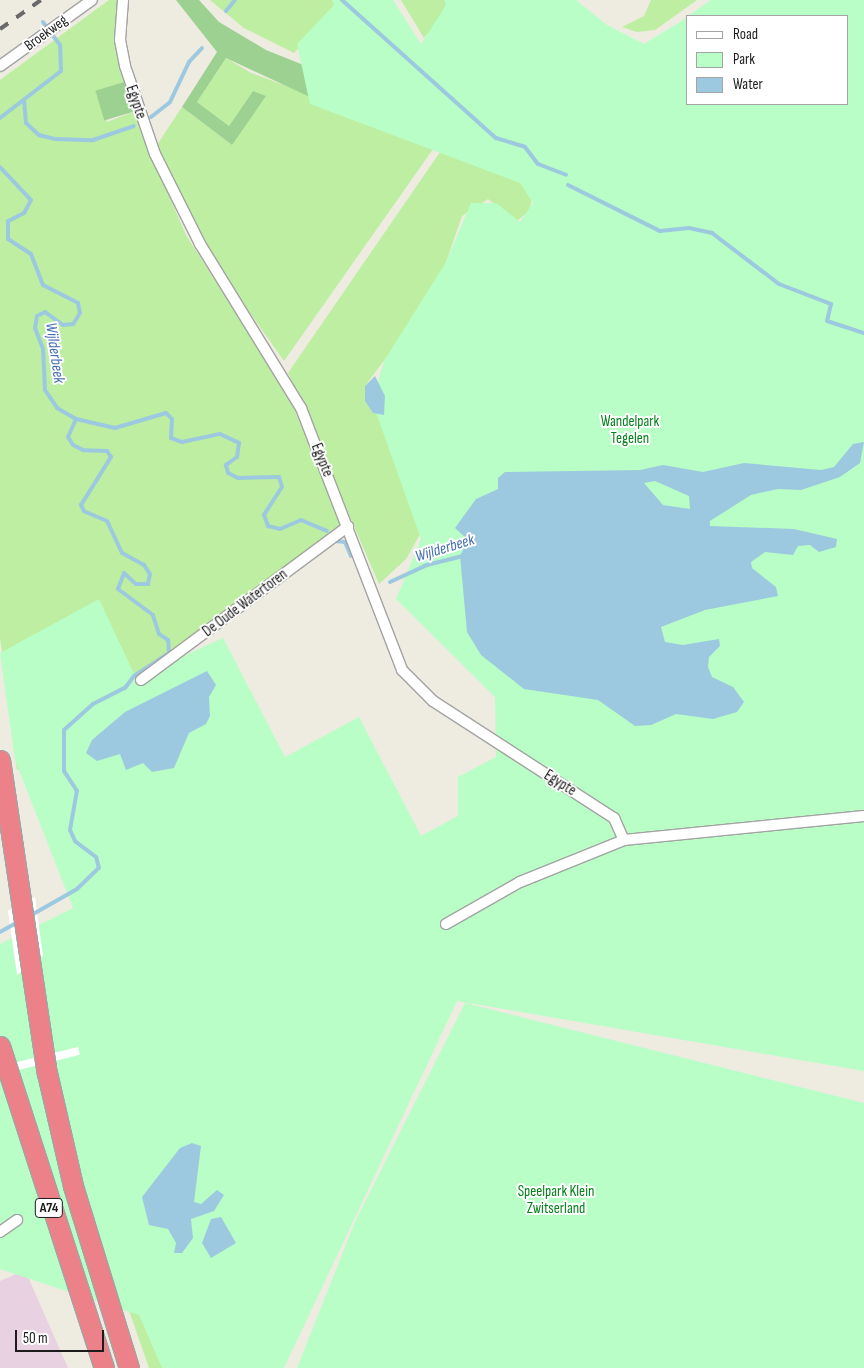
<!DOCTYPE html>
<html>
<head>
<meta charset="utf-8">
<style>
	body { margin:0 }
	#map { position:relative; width:864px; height:1368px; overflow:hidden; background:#eeebe0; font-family:"Sofia Sans Condensed",sans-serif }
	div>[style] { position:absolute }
	.industrial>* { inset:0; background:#e8d2e1 }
	.grass>* { inset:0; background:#beeea1 }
	.forest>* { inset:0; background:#9dd192; transform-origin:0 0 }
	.park>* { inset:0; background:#b8fec6 }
	.water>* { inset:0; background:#9dc9e0 }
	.pier>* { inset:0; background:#fff; transform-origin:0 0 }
	.stream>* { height:4px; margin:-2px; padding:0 2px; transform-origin:2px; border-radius:2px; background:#9dc9e0 }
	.roads { filter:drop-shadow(1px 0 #a3a3a3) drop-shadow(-1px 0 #a3a3a3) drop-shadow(0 1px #a3a3a3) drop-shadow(0 -1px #a3a3a3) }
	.minor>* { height:10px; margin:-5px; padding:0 5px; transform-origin:5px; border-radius:5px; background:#fff }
	.motorway>* { height:19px; margin:-9.5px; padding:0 9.5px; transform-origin:9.5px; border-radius:9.5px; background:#ed8189 }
	.rail>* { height:4px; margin-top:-2px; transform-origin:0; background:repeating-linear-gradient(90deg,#6a6a6a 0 10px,transparent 0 20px) }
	span { translate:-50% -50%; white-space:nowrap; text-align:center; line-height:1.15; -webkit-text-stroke:4px #fff; paint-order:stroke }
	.shield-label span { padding:1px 4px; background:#fff; border:1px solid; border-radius:4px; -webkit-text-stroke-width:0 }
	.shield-label { font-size:14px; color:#1c1c1c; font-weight:700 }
	.street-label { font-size:15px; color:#1c1c1c }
	.park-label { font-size:15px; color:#03811b }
	.water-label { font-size:16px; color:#426db2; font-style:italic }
	.legend { position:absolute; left:686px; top:15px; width:162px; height:90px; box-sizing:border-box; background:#fff; border:1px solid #a4a4a4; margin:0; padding:6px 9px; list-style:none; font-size:15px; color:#1c1c1c }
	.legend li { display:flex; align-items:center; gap:10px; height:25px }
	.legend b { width:25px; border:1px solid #a4a4a4 }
	.scale { position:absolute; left:15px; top:1330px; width:89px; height:22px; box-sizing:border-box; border:2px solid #1c1c1c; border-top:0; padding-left:6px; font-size:15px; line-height:18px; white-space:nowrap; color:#1c1c1c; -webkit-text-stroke:4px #fff; paint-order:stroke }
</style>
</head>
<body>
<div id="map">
	<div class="industrial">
		<div style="clip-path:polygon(25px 1270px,68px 1368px,0 1368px,0 1281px)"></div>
	</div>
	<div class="grass">
		<div style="clip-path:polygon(109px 0,118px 0,115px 27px,124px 82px,96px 94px,107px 122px,133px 112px,186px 235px,289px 396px,345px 533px,17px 770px,0 637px,0 80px)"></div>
		<div style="clip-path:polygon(210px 0,341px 0,294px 53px,244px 28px)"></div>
		<div style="clip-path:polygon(401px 0,448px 0,452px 7px,424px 38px)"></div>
		<div style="clip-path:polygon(651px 0,697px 0,655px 30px,637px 32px,622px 27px,644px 16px)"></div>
		<div style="clip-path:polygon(226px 58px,251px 73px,438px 142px,284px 361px,233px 289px,188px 212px,157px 145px,182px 107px,232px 145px,253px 91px,229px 126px,197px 102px)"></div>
		<div style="clip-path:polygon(449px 139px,536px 184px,529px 211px,517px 221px,488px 199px,462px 216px,445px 265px,417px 316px,365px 386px,384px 415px,423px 529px,406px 559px,379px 584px,288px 373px)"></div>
		<div style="clip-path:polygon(107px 1247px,172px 1368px,149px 1368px)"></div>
	</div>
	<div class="forest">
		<div style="clip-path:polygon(176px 0,199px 0,219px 22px,266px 50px,321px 72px,310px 97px,226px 58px,197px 102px,229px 126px,253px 91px,266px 96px,232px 145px,182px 107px,217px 52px)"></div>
		<div style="left:124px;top:82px;width:31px;height:30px;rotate:73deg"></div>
	</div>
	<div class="park">
		<div style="clip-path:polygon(332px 0,393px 0,421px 44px,446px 5px,444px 0,576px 0,607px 25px,644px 44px,688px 17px,688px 104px,848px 104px,848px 16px,688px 16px,711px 0,864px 0,864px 1071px,457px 1001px,284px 1368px,162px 1368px,139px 1315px,0 1269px,0 944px,73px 908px,15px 760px,0 653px,99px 599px,136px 678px,223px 638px,285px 757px,359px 717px,421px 836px,458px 816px,458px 777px,496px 757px,495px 697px,396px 599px,421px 539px,372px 401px,384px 361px,446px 262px,471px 203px,496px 203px,520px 222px,533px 203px,520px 183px,310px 104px,297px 44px,334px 5px)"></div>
		<div style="clip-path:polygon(465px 1003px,864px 1103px,864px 1368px,297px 1368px,355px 1222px)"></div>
	</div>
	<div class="water">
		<div style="clip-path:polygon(375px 376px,385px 396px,384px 415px,373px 413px,365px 401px,365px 386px)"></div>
		<div style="clip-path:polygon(evenodd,864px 442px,860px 463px,840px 477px,801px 490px,778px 489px,751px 495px,710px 521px,710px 526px,794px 529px,837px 539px,836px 547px,819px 552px,810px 545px,798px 546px,793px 555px,765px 552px,751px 562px,752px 568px,776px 587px,778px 596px,705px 610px,661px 627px,665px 642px,683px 645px,719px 639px,720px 646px,709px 657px,708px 667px,712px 677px,733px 687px,744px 702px,737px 712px,713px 719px,676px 714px,651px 725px,635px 726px,598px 700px,524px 689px,481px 655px,467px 632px,460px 556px,468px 540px,455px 528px,476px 499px,498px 489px,498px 478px,505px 472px,640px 470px,663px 465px,703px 472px,744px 463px,821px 470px,834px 467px,853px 444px,864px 442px,655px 481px,689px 496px,690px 509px,663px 505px,644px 483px,655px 481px)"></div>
		<div style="clip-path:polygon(207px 671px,216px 685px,209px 697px,210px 716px,206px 724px,189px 733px,174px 768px,152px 772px,143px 763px,126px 770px,120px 754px,97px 761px,86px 753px,92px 740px,125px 712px)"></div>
		<div style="clip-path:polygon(192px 1143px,201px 1146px,194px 1202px,201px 1204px,217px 1190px,224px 1195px,214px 1211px,191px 1219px,193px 1238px,182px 1253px,174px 1253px,176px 1243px,168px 1229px,149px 1225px,142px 1197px,180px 1148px)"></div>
		<div style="clip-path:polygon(221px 1217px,236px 1243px,211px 1258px,202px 1243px,211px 1219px)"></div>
	</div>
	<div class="pier">
		<div style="clip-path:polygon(35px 897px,43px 956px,17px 975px,8px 911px)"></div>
		<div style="left:78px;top:1047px;width:8px;height:80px;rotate:76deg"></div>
	</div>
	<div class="stream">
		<div style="left:342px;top:0;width:207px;rotate:41.9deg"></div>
		<div style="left:496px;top:138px;width:30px;rotate:17deg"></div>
		<div style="left:525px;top:147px;width:21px;rotate:53deg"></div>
		<div style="left:538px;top:164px;width:30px;rotate:21deg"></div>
		<div style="left:226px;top:11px;width:14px;rotate:-51deg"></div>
		<div style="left:43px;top:22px;width:4px;rotate:56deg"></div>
		<div style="left:24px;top:100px;width:23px;rotate:85deg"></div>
		<div style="left:26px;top:123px;width:18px;rotate:43deg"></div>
		<div style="left:39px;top:135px;width:16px;rotate:14deg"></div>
		<div style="left:55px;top:139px;width:38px;rotate:2deg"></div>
		<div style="left:93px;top:140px;width:43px;rotate:-18.9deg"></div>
		<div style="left:151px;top:117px;width:24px;rotate:-38deg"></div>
		<div style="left:170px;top:102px;width:44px;rotate:-64.6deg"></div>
		<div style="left:189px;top:62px;width:19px;rotate:-47deg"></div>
		<div style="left:0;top:118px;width:77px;rotate:-37.6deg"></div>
		<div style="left:61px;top:71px;width:26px;rotate:-92deg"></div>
		<div style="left:60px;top:45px;width:10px;rotate:-127deg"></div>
		<div style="left:0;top:167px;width:45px;rotate:46.8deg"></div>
		<div style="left:31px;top:200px;width:15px;rotate:118deg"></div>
		<div style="left:24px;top:213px;width:18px;rotate:153deg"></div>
		<div style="left:8px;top:221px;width:18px;rotate:90deg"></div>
		<div style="left:8px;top:239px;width:27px;rotate:33deg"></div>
		<div style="left:31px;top:254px;width:33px;rotate:69deg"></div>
		<div style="left:43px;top:285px;width:39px;rotate:27deg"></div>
		<div style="left:78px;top:303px;width:10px;rotate:79deg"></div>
		<div style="left:80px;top:313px;width:13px;rotate:122deg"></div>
		<div style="left:73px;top:324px;width:10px;rotate:174deg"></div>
		<div style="left:63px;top:325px;width:22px;rotate:-144deg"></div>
		<div style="left:45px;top:312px;width:9px;rotate:153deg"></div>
		<div style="left:37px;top:316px;width:12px;rotate:99deg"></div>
		<div style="left:35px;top:328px;width:22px;rotate:69deg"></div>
		<div style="left:43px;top:349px;width:41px;rotate:87.2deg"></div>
		<div style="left:45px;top:390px;width:22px;rotate:56deg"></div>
		<div style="left:57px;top:408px;width:22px;rotate:30deg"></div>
		<div style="left:76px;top:419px;width:40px;rotate:13deg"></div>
		<div style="left:115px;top:428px;width:53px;rotate:-16.4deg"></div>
		<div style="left:166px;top:413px;width:8px;rotate:45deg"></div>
		<div style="left:172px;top:419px;width:19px;rotate:93deg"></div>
		<div style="left:171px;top:438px;width:12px;rotate:20deg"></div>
		<div style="left:182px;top:442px;width:39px;rotate:-12deg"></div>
		<div style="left:220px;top:434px;width:21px;rotate:25deg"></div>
		<div style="left:239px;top:443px;width:14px;rotate:98deg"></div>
		<div style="left:237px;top:457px;width:14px;rotate:144deg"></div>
		<div style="left:226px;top:465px;width:8px;rotate:76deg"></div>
		<div style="left:228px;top:473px;width:11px;rotate:27deg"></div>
		<div style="left:238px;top:478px;width:41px;rotate:-1.4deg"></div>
		<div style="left:279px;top:477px;width:10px;rotate:73deg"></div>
		<div style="left:282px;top:487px;width:33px;rotate:123deg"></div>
		<div style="left:264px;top:515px;width:12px;rotate:70deg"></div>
		<div style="left:268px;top:526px;width:12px;rotate:14deg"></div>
		<div style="left:280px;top:529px;width:23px;rotate:-23deg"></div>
		<div style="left:301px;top:520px;width:28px;rotate:23deg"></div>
		<div style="left:568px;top:185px;width:103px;rotate:26.6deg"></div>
		<div style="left:660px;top:231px;width:29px;rotate:-6deg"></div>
		<div style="left:689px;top:228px;width:24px;rotate:12deg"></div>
		<div style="left:712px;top:233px;width:84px;rotate:37.3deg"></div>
		<div style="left:779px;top:284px;width:56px;rotate:21deg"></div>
		<div style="left:831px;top:304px;width:17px;rotate:103deg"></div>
		<div style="left:827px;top:321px;width:39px;rotate:18deg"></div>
		<div style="left:335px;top:541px;width:10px;rotate:6deg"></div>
		<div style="left:345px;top:542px;width:15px;rotate:67deg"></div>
		<div style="left:390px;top:582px;width:41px;rotate:-24.7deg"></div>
		<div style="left:427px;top:565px;width:38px;rotate:-14deg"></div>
		<div style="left:28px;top:917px;width:56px;rotate:-29.7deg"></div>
		<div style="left:77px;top:889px;width:30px;rotate:-44deg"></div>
		<div style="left:99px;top:868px;width:11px;rotate:-105deg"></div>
		<div style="left:96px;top:857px;width:26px;rotate:-143deg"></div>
		<div style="left:75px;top:841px;width:12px;rotate:-114deg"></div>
		<div style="left:70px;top:830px;width:40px;rotate:-80deg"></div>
		<div style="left:77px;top:791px;width:24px;rotate:-123deg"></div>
		<div style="left:64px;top:771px;width:41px;rotate:-90deg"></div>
		<div style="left:64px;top:730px;width:39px;rotate:-42deg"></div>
		<div style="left:93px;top:704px;width:36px;rotate:-27deg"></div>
		<div style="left:125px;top:688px;width:15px;rotate:-53deg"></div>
		<div style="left:134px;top:676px;width:42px;rotate:-33.3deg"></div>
		<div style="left:169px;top:653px;width:13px;rotate:-94deg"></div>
		<div style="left:168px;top:640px;width:11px;rotate:-146deg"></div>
		<div style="left:159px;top:634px;width:20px;rotate:-108deg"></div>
		<div style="left:153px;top:615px;width:44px;rotate:-143.4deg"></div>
		<div style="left:118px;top:589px;width:17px;rotate:-69deg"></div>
		<div style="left:124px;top:573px;width:16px;rotate:43deg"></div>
		<div style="left:136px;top:584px;width:12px"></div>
		<div style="left:148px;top:584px;width:10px;rotate:-79deg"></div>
		<div style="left:150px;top:574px;width:11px;rotate:-124deg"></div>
		<div style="left:144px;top:565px;width:25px;rotate:-151deg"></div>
		<div style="left:122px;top:553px;width:35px;rotate:-115deg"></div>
		<div style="left:107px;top:521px;width:25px;rotate:-157deg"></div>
		<div style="left:84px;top:511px;width:7px;rotate:-117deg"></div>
		<div style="left:81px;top:505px;width:57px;rotate:-58deg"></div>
		<div style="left:111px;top:457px;width:7px;rotate:-124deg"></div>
		<div style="left:107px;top:451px;width:24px;rotate:-178deg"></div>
		<div style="left:83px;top:450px;width:11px;rotate:-153deg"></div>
		<div style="left:73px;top:445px;width:9px;rotate:-122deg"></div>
		<div style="left:68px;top:437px;width:20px;rotate:-66deg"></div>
		<div style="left:0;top:932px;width:21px;rotate:-29deg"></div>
	</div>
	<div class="roads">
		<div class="minor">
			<div style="left:123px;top:0;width:40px;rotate:94.3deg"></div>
			<div style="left:120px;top:40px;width:26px;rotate:79deg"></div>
			<div style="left:125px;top:66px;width:93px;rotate:71.2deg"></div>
			<div style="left:155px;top:154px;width:101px;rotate:63.4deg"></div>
			<div style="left:200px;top:244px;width:193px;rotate:58.4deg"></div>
			<div style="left:301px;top:408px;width:281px;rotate:68.9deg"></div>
			<div style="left:402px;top:670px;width:44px;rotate:45deg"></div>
			<div style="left:433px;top:701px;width:216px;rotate:32.9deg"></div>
			<div style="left:614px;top:818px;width:24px;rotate:66deg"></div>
			<div style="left:0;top:66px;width:113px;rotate:-35.7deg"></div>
			<div style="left:141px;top:680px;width:258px;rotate:-36.6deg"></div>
			<div style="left:446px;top:924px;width:85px;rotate:-29.6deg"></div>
			<div style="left:520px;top:882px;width:112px;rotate:-22deg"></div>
			<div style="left:624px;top:840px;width:241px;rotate:-5.7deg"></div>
			<div style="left:0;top:1232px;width:21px;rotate:-35deg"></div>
		</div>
		<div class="motorway">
			<div style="left:0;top:760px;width:317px;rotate:81.5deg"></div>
			<div style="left:47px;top:1073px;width:116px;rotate:77deg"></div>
			<div style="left:73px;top:1186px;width:190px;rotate:72.9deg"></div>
			<div style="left:0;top:1046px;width:338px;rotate:72.1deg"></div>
		</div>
	</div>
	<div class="rail">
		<div style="left:0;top:29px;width:50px;rotate:-35.3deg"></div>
	</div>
	<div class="shield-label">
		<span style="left:49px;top:1208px">A74</span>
	</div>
	<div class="street-label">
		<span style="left:46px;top:33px;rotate:-36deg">Broekweg</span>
		<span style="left:136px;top:102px;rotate:71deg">Egypte</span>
		<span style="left:322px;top:460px;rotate:68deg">Egypte</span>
		<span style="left:245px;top:603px;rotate:-37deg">De Oude Watertoren</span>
		<span style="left:560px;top:783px;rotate:32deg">Egypte</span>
	</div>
	<div class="park-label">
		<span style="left:630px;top:430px">Wandelpark<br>Tegelen</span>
		<span style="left:556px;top:1200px">Speelpark Klein<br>Zwitserland</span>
	</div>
	<div class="water-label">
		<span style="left:54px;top:353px;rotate:82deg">Wijlderbeek</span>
		<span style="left:445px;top:549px;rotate:-17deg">Wijlderbeek</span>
	</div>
	<ul class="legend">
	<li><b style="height:6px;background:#fff"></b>Road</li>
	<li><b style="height:14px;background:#b8fec6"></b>Park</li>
	<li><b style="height:14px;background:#9dc9e0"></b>Water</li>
	</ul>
	<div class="scale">50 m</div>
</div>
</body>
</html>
